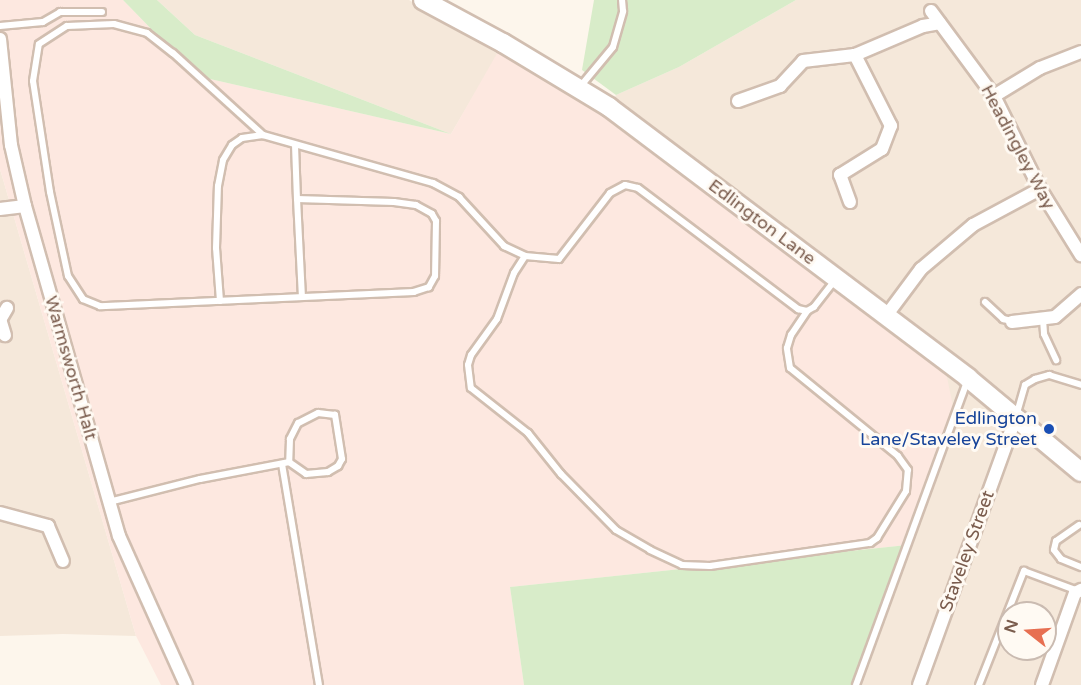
<!DOCTYPE html>
<html>
<head>
<meta charset="utf-8">
<style>
	body { margin:0 }
	#map { position:relative; width:1081px; height:685px; overflow:hidden; background:#fdf6ec; font-family:"Varela Round",sans-serif }
	div>[style] { position:absolute }
	.residential>* { inset:0; background:#f5e8da }
	.commercial>* { inset:0; background:#fde8e0 }
	.green>* { inset:0; background:#d8ecc9 }
	.roads { filter:drop-shadow(2px 0 #d1beb0) drop-shadow(-2px 0 #d1beb0) drop-shadow(0 2px #d1beb0) drop-shadow(0 -2px #d1beb0) }
	.lane>* { height:6px; margin:-3px; padding:0 3px; transform-origin:3px; border-radius:3px; background:#fff }
	.street>* { height:12px; margin:-6px; padding:0 6px; transform-origin:6px; border-radius:6px; background:#fff }
	.secondary>* { height:18px; margin:-9px; padding:0 9px; transform-origin:9px; border-radius:9px; background:#fff }
	.dots>* { width:16px; height:16px; translate:-50% -50%; box-sizing:border-box; border:3px solid #fffaf3; border-radius:50% }
	span { translate:-50% -50%; white-space:nowrap; text-align:center; line-height:1.15; -webkit-text-stroke:6px #fffaf3; paint-order:stroke }
	.street-label { font-size:18px; color:#7a5c4d }
	.transit-label { font-size:18px; color:#164399 }
	.right { translate:-100% -50%; text-align:right }
	.north { position:absolute; left:997px; top:601px; width:60px; height:60px; box-sizing:border-box; background:#fffaf3; border:2px solid #cabbb1; border-radius:50%; rotate:287deg; font-size:16px; font-weight:700; line-height:24px; text-align:center; color:#7a5c4d }
	.north::after { content:''; display:block; margin:auto; width:21px; height:27px; background:#e76f51; clip-path:polygon(50% 0,100% 100%,50% 72%,0 100%) }
</style>
</head>
<body>
<div id="map">
	<div class="residential">
		<div style="clip-path:polygon(157px 0,409px 0,498px 54px,451px 134px,195px 35px)"></div>
		<div style="clip-path:polygon(evenodd,796px 0,1081px 0,1081px 685px,854px 685px,955px 416px,609px 107px,616px 95px,679px 67px,796px 0,1009px 613px,1045px 613px,1045px 649px,1009px 649px,1009px 613px)"></div>
		<div style="clip-path:polygon(0 169px,136px 636px,63px 634px,0 636px)"></div>
	</div>
	<div class="commercial">
		<div style="clip-path:polygon(0 0,123px 0,197px 76px,451px 134px,503px 43px,566px 80px,943px 358px,955px 416px,907px 545px,510px 587px,524px 685px,161px 685px,136px 636px,0 169px)"></div>
	</div>
	<div class="green">
		<div style="clip-path:polygon(123px 0,157px 0,195px 35px,451px 134px,197px 76px)"></div>
		<div style="clip-path:polygon(594px 0,796px 0,679px 67px,616px 95px,582px 70px)"></div>
		<div style="clip-path:polygon(907px 545px,854px 685px,524px 685px,510px 587px)"></div>
	</div>
	<div class="roads">
		<div class="lane">
			<div style="left:0;top:26px;width:43px;rotate:-5.3deg"></div>
			<div style="left:43px;top:22px;width:20px;rotate:-30deg"></div>
			<div style="left:60px;top:12px;width:42px"></div>
			<div style="left:579px;top:88px;width:53px;rotate:-50.3deg"></div>
			<div style="left:613px;top:47px;width:37px;rotate:-74deg"></div>
			<div style="left:623px;top:11px;width:11px;rotate:-95deg"></div>
			<div style="left:295px;top:145px;width:54px;rotate:87.9deg"></div>
			<div style="left:297px;top:199px;width:97px;rotate:1.8deg"></div>
			<div style="left:394px;top:202px;width:22px;rotate:8deg"></div>
			<div style="left:416px;top:205px;width:18px;rotate:29deg"></div>
			<div style="left:432px;top:214px;width:8px;rotate:60deg"></div>
			<div style="left:436px;top:221px;width:55px;rotate:91deg"></div>
			<div style="left:435px;top:276px;width:13px;rotate:119deg"></div>
			<div style="left:429px;top:287px;width:16px;rotate:162deg"></div>
			<div style="left:414px;top:292px;width:314px;rotate:177.4deg"></div>
			<div style="left:100px;top:306px;width:18px;rotate:-158deg"></div>
			<div style="left:83px;top:299px;width:27px;rotate:-123deg"></div>
			<div style="left:68px;top:276px;width:86px;rotate:-102.1deg"></div>
			<div style="left:50px;top:192px;width:112px;rotate:-98.7deg"></div>
			<div style="left:33px;top:81px;width:37px;rotate:-81deg"></div>
			<div style="left:39px;top:44px;width:33px;rotate:-33deg"></div>
			<div style="left:67px;top:26px;width:47px;rotate:-2.4deg"></div>
			<div style="left:114px;top:24px;width:34px;rotate:15deg"></div>
			<div style="left:147px;top:33px;width:33px;rotate:38deg"></div>
			<div style="left:173px;top:53px;width:122px;rotate:42.3deg"></div>
			<div style="left:263px;top:135px;width:177px;rotate:15.8deg"></div>
			<div style="left:433px;top:183px;width:30px;rotate:28deg"></div>
			<div style="left:459px;top:197px;width:67px;rotate:47.4deg"></div>
			<div style="left:504px;top:246px;width:23px;rotate:25deg"></div>
			<div style="left:525px;top:256px;width:34px;rotate:5deg"></div>
			<div style="left:559px;top:259px;width:83px;rotate:-52.3deg"></div>
			<div style="left:610px;top:193px;width:17px;rotate:-28deg"></div>
			<div style="left:625px;top:185px;width:13px;rotate:13deg"></div>
			<div style="left:638px;top:188px;width:201px;rotate:37.1deg"></div>
			<div style="left:798px;top:309px;width:9px;rotate:13deg"></div>
			<div style="left:807px;top:311px;width:8px;rotate:-30deg"></div>
			<div style="left:814px;top:307px;width:33px;rotate:-52deg"></div>
			<div style="left:297px;top:199px;width:98px;rotate:87.1deg"></div>
			<div style="left:525px;top:256px;width:20px;rotate:123deg"></div>
			<div style="left:514px;top:273px;width:49px;rotate:110.3deg"></div>
			<div style="left:497px;top:319px;width:44px;rotate:125.8deg"></div>
			<div style="left:471px;top:355px;width:10px;rotate:107deg"></div>
			<div style="left:468px;top:365px;width:23px;rotate:83deg"></div>
			<div style="left:471px;top:388px;width:73px;rotate:38.3deg"></div>
			<div style="left:528px;top:433px;width:53px;rotate:51.2deg"></div>
			<div style="left:561px;top:474px;width:78px;rotate:45.5deg"></div>
			<div style="left:616px;top:530px;width:39px;rotate:30deg"></div>
			<div style="left:650px;top:550px;width:35px;rotate:25deg"></div>
			<div style="left:682px;top:565px;width:28px;rotate:2deg"></div>
			<div style="left:710px;top:566px;width:162px;rotate:-8.2deg"></div>
			<div style="left:870px;top:543px;width:9px;rotate:-36deg"></div>
			<div style="left:877px;top:538px;width:55px;rotate:-58.3deg"></div>
			<div style="left:906px;top:491px;width:21px;rotate:-85deg"></div>
			<div style="left:908px;top:470px;width:17px;rotate:-126deg"></div>
			<div style="left:898px;top:456px;width:139px;rotate:-140.8deg"></div>
			<div style="left:790px;top:368px;width:20px;rotate:-99deg"></div>
			<div style="left:787px;top:348px;width:14px;rotate:-73deg"></div>
			<div style="left:791px;top:335px;width:29px;rotate:-56deg"></div>
			<div style="left:220px;top:301px;width:53px;rotate:-94.3deg"></div>
			<div style="left:216px;top:248px;width:62px;rotate:-88.2deg"></div>
			<div style="left:218px;top:186px;width:26px;rotate:-79deg"></div>
			<div style="left:223px;top:160px;width:17px;rotate:-59deg"></div>
			<div style="left:232px;top:145px;width:12px;rotate:-35deg"></div>
			<div style="left:242px;top:138px;width:21px;rotate:-8deg"></div>
			<div style="left:985px;top:302px;width:25px;rotate:43deg"></div>
			<div style="left:1003px;top:319px;width:9px;rotate:13deg"></div>
			<div style="left:1043px;top:319px;width:15px;rotate:86deg"></div>
			<div style="left:1044px;top:334px;width:29px;rotate:65deg"></div>
			<div style="left:1017px;top:413px;width:29px;rotate:-74deg"></div>
			<div style="left:1025px;top:385px;width:12px;rotate:-31deg"></div>
			<div style="left:1035px;top:379px;width:15px;rotate:-16deg"></div>
			<div style="left:1049px;top:375px;width:34px;rotate:17deg"></div>
			<div style="left:282px;top:464px;width:224px;rotate:80.5deg"></div>
			<div style="left:109px;top:502px;width:94px;rotate:-14.2deg"></div>
			<div style="left:200px;top:479px;width:91px;rotate:-10.8deg"></div>
			<div style="left:289px;top:462px;width:21px;rotate:35deg"></div>
			<div style="left:306px;top:474px;width:22px;rotate:-5deg"></div>
			<div style="left:328px;top:472px;width:12px;rotate:-31deg"></div>
			<div style="left:338px;top:466px;width:8px;rotate:-60deg"></div>
			<div style="left:342px;top:459px;width:45px;rotate:-99deg"></div>
			<div style="left:335px;top:415px;width:17px;rotate:-173deg"></div>
			<div style="left:318px;top:413px;width:22px;rotate:153deg"></div>
			<div style="left:298px;top:423px;width:18px;rotate:117deg"></div>
			<div style="left:290px;top:439px;width:23px;rotate:92deg"></div>
			<div style="left:1079px;top:525px;width:28px;rotate:145deg"></div>
			<div style="left:1056px;top:541px;width:9px;rotate:103deg"></div>
			<div style="left:1054px;top:550px;width:11px;rotate:52deg"></div>
			<div style="left:1061px;top:559px;width:22px;rotate:22deg"></div>
			<div style="left:856px;top:685px;width:323px;rotate:-69.9deg"></div>
			<div style="left:979px;top:685px;width:123px;rotate:-68.5deg"></div>
			<div style="left:1024px;top:571px;width:58px;rotate:20.3deg"></div>
		</div>
		<div class="street">
			<div style="left:931px;top:11px;width:106px;rotate:53.5deg"></div>
			<div style="left:994px;top:96px;width:104px;rotate:63.7deg"></div>
			<div style="left:1040px;top:189px;width:78px;rotate:58.2deg"></div>
			<div style="left:0;top:39px;width:107px;rotate:84.1deg"></div>
			<div style="left:11px;top:145px;width:63px;rotate:77.1deg"></div>
			<div style="left:25px;top:206px;width:343px;rotate:74.1deg"></div>
			<div style="left:119px;top:536px;width:163px;rotate:65.8deg"></div>
			<div style="left:994px;top:96px;width:54px;rotate:-31.3deg"></div>
			<div style="left:1040px;top:68px;width:44px;rotate:-21.3deg"></div>
			<div style="left:738px;top:101px;width:45px;rotate:-19.7deg"></div>
			<div style="left:780px;top:86px;width:34px;rotate:-47deg"></div>
			<div style="left:803px;top:61px;width:52px;rotate:-6.6deg"></div>
			<div style="left:855px;top:55px;width:74px;rotate:-23.1deg"></div>
			<div style="left:923px;top:26px;width:17px;rotate:-10deg"></div>
			<div style="left:850px;top:202px;width:29px;rotate:-110deg"></div>
			<div style="left:840px;top:175px;width:49px;rotate:-31.8deg"></div>
			<div style="left:882px;top:149px;width:25px;rotate:-69deg"></div>
			<div style="left:891px;top:126px;width:80px;rotate:-116.9deg"></div>
			<div style="left:0;top:209px;width:25px;rotate:-7deg"></div>
			<div style="left:886px;top:316px;width:59px;rotate:-53.3deg"></div>
			<div style="left:921px;top:269px;width:68px;rotate:-40.2deg"></div>
			<div style="left:973px;top:225px;width:76px;rotate:-28.2deg"></div>
			<div style="left:0;top:319px;width:17px;rotate:73deg"></div>
			<div style="left:0;top:320px;width:14px;rotate:-60deg"></div>
			<div style="left:1012px;top:322px;width:43px;rotate:-6.6deg"></div>
			<div style="left:1055px;top:317px;width:35px;rotate:-41deg"></div>
			<div style="left:0;top:513px;width:50px;rotate:15.2deg"></div>
			<div style="left:48px;top:526px;width:38px;rotate:67deg"></div>
			<div style="left:919px;top:685px;width:285px;rotate:-70.1deg"></div>
			<div style="left:1042px;top:685px;width:98px;rotate:-70.3deg"></div>
			<div style="left:1075px;top:593px;width:7px;rotate:-27deg"></div>
		</div>
		<div class="secondary">
			<div style="left:423px;top:0;width:91px;rotate:28.3deg"></div>
			<div style="left:503px;top:43px;width:124px;rotate:31.1deg"></div>
			<div style="left:609px;top:107px;width:450px;rotate:37deg"></div>
			<div style="left:968px;top:378px;width:147px;rotate:39.8deg"></div>
		</div>
	</div>
	<div class="dots">
		<div style="left:1049px;top:429px;background:#1a4fb4"></div>
	</div>
	<div class="street-label">
		<span style="left:1018px;top:147px;rotate:62deg">Headingley Way</span>
		<span style="left:762px;top:222px;rotate:37deg">Edlington Lane</span>
		<span style="left:71px;top:368px;rotate:74deg">Warmsworth Halt</span>
		<span style="left:967px;top:551px;rotate:-70deg">Staveley Street</span>
	</div>
	<div class="transit-label">
		<span class="right" style="left:1037px;top:429px">Edlington<br>Lane/Staveley Street</span>
	</div>
	<div class="north">N</div>
</div>
</body>
</html>
